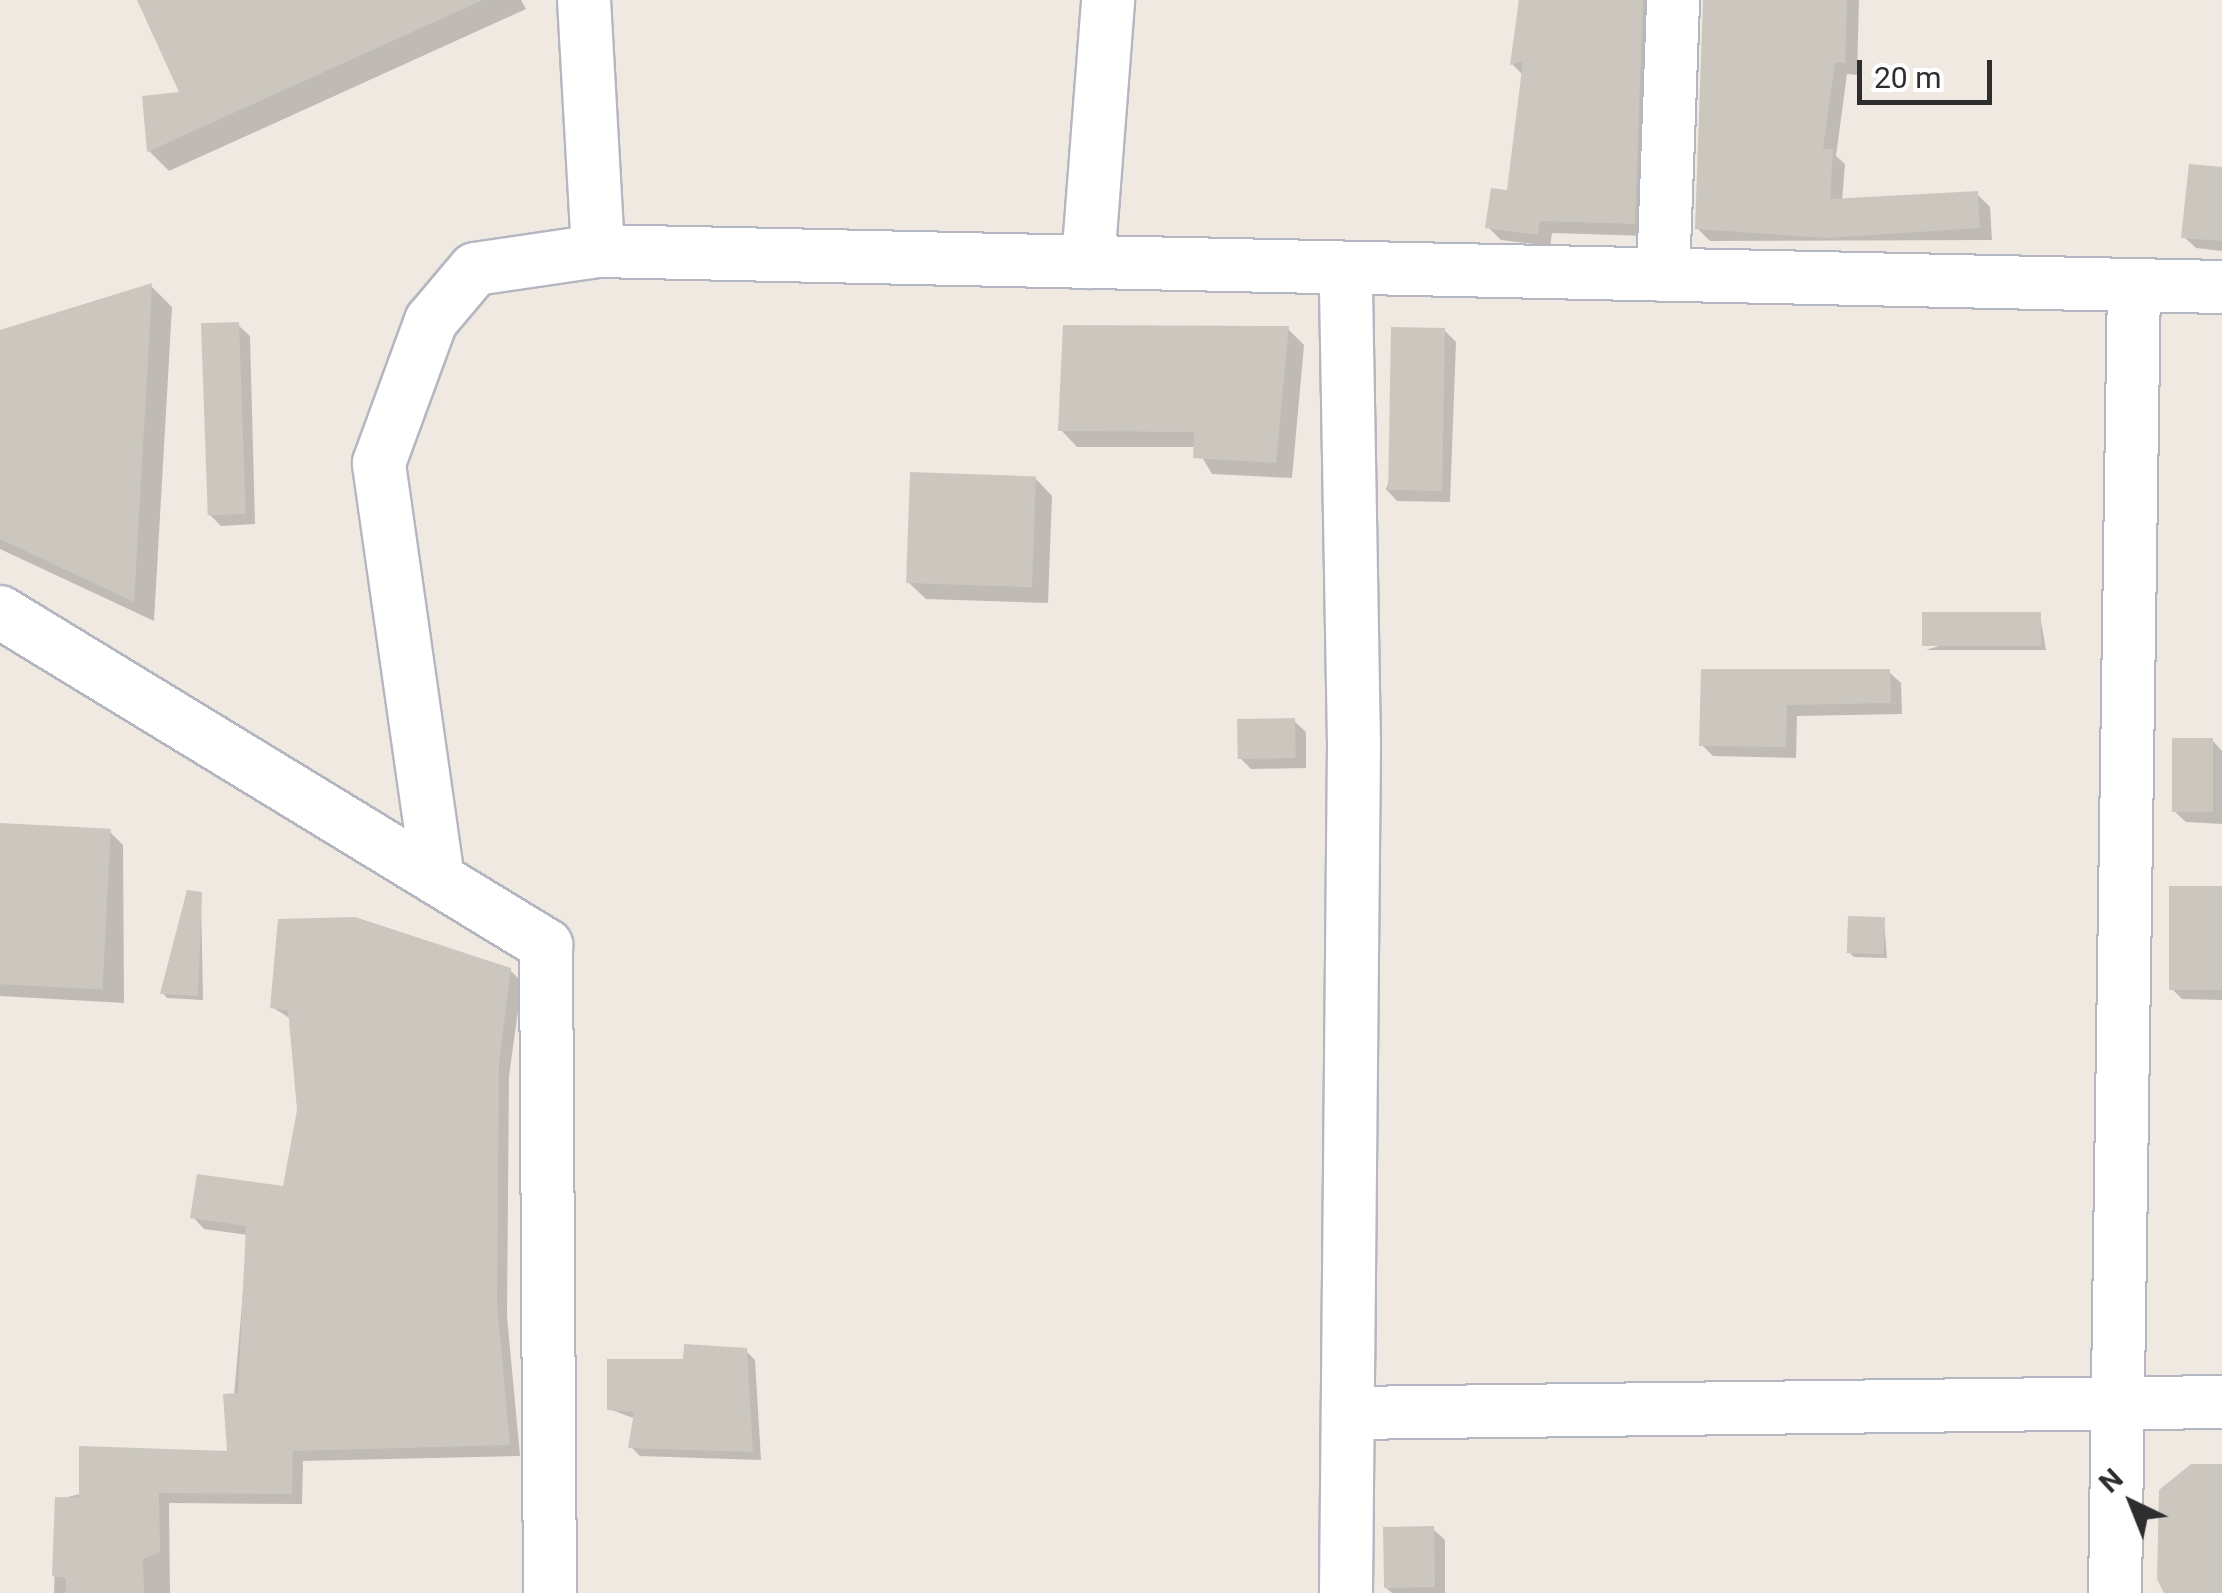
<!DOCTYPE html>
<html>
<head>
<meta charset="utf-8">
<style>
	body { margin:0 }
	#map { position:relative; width:2222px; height:1593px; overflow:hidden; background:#efe9e1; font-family:Roboto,sans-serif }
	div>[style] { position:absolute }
	.shadow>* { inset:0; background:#0003 }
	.building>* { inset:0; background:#cbc7bf; transform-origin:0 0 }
	.roads { filter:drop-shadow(2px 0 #b4b7c1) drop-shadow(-2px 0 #b4b7c1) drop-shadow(0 2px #b4b7c1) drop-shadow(0 -2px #b4b7c1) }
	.minor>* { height:52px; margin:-26px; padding:0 26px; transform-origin:26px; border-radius:26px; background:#fff }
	span { translate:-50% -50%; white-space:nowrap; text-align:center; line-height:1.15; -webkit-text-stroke:8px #fff; paint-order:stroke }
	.north { position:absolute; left:2082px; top:1453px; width:100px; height:100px; -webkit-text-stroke:8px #fff; paint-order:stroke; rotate:317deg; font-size:28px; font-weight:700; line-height:40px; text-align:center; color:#2e2e2e }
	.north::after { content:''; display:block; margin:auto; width:35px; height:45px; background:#2e2e2e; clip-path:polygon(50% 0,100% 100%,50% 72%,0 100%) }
	.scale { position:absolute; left:1857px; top:60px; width:135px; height:45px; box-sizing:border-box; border:5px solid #2e2e2e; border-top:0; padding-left:12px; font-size:30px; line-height:35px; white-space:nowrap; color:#2e2e2e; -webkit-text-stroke:8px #fff; paint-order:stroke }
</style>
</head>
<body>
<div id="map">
	<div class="shadow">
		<div style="clip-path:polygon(140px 0,521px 0,526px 9px,169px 171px,149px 151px,144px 98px,183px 94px)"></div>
		<div style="clip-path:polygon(1519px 0,1659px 0,1647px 236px,1552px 233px,1550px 246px,1501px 240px,1488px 227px,1509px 193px,1524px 76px,1512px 64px)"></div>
		<div style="clip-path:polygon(1705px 0,1859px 0,1857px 75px,1847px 74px,1836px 156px,1845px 164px,1842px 201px,1977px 194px,1990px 207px,1992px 240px,1710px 241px,1697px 228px)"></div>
		<div style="clip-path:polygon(2222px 170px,2222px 251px,2196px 248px,2184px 237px)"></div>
		<div style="clip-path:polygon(151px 286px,172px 307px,154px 621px,0 549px,0 333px)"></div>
		<div style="clip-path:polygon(238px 325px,250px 336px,255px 524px,221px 526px,210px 515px)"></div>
		<div style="clip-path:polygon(1288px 329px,1304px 345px,1292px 478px,1212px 474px,1196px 447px,1077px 447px,1061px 430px)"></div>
		<div style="clip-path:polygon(1444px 330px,1456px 342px,1450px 502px,1397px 501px,1386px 489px)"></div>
		<div style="clip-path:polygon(1035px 478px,1052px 496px,1048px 603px,926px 599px,908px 582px)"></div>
		<div style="clip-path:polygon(2040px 615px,2046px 650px,1926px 650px)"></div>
		<div style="clip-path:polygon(1704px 672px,1889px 672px,1901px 683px,1902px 714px,1797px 716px,1796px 758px,1713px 756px,1702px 745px)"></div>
		<div style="clip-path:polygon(1294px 721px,1306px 732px,1306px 768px,1251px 769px,1240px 758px)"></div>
		<div style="clip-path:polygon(2212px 740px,2222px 751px,2222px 824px,2186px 822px,2174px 811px)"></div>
		<div style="clip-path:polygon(0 826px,109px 831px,123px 845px,124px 1003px,0 996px)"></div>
		<div style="clip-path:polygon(2222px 888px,2222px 1000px,2182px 999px,2170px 987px)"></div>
		<div style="clip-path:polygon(201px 895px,203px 1000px,167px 998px,163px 993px)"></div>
		<div style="clip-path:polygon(1884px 920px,1887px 958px,1854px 957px,1849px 952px)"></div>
		<div style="clip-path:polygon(510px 970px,522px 982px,509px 1076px,507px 1316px,520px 1456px,303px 1461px,302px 1504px,169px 1503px,170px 1593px,54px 1593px,57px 1500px,229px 1454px,248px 1235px,204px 1229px,193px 1217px,285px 1189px,299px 1110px,291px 1019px,272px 1007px)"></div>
		<div style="clip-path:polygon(746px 1351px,755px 1360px,761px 1460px,640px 1456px,631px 1447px,636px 1419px,609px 1409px,685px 1362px)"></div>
		<div style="clip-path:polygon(1433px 1529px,1445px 1540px,1445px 1593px,1392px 1593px,1386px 1588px)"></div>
	</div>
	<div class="building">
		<div style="clip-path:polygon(137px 0,483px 0,147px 152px,142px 96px,179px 92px)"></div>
		<div style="clip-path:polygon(1519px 0,1643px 0,1635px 224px,1540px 221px,1538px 235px,1485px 228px,1491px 188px,1507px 190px,1523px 61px,1510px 65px)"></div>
		<div style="clip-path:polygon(1703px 0,1847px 0,1845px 63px,1835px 63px,1823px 149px,1833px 149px,1830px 199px,1978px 191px,1980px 228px,1827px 238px,1695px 229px)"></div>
		<div style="clip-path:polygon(2189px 164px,2222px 167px,2222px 241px,2181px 238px)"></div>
		<div style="clip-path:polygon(152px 283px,149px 342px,134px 602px,0 539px,0 330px)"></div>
		<div style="left:239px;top:322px;width:192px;height:38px;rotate:88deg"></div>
		<div style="clip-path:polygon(1063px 325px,1289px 326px,1276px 463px,1193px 458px,1194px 432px,1058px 431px)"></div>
		<div style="left:1391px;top:327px;width:54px;height:163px;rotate:1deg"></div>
		<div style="left:910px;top:472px;width:126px;height:111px;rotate:2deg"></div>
		<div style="left:2041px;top:612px;width:34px;height:119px;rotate:90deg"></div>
		<div style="clip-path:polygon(1701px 669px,1890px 669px,1891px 703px,1787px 705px,1786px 747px,1699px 746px)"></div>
		<div style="left:1295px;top:718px;width:40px;height:58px;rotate:89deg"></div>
		<div style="left:2172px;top:738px;width:41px;height:74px"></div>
		<div style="left:0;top:823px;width:111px;height:161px;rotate:3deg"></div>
		<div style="left:2222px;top:886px;width:104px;height:53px;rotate:90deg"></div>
		<div style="clip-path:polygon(187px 890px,202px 892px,198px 996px,160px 994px)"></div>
		<div style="left:1848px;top:916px;width:37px;height:37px;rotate:2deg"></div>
		<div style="clip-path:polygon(355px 917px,511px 968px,499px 1063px,497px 1303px,510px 1445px,293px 1451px,292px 1494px,159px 1493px,160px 1552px,143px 1559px,144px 1593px,66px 1593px,66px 1578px,52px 1576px,55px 1497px,79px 1498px,79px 1446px,227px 1451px,223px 1394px,238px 1393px,246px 1226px,190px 1218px,197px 1174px,283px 1186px,297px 1110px,288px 1010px,270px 1008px,278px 919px)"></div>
		<div style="clip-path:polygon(684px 1344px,747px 1348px,753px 1452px,628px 1448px,634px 1412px,607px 1410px,607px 1359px,683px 1359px)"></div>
		<div style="clip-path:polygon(2191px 1464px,2222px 1464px,2222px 1593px,2164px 1593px,2157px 1579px,2159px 1490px)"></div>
		<div style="left:1434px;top:1526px;width:61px;height:51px;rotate:89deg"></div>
	</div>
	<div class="roads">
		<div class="minor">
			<div style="left:584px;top:0;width:251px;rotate:86.8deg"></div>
			<div style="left:1088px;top:262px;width:263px;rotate:-85.6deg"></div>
			<div style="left:1663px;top:275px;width:275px;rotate:-87.9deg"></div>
			<div style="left:0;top:612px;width:640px;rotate:31.38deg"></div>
			<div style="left:546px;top:945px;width:648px;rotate:89.65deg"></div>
			<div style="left:438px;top:879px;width:420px;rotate:-98.1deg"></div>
			<div style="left:379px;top:463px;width:151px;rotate:-69.9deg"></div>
			<div style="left:431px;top:321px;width:68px;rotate:-49.8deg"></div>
			<div style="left:475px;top:269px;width:124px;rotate:-8.3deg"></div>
			<div style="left:598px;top:251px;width:1624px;rotate:1.27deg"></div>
			<div style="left:1348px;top:1413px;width:874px;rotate:-0.72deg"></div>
			<div style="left:1346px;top:1593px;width:848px;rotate:-89.46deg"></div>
			<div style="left:1354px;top:745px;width:477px;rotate:-91deg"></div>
			<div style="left:2115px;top:1593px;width:1306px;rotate:-89.17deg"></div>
		</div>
	</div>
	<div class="north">N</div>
	<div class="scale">20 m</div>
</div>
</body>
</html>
